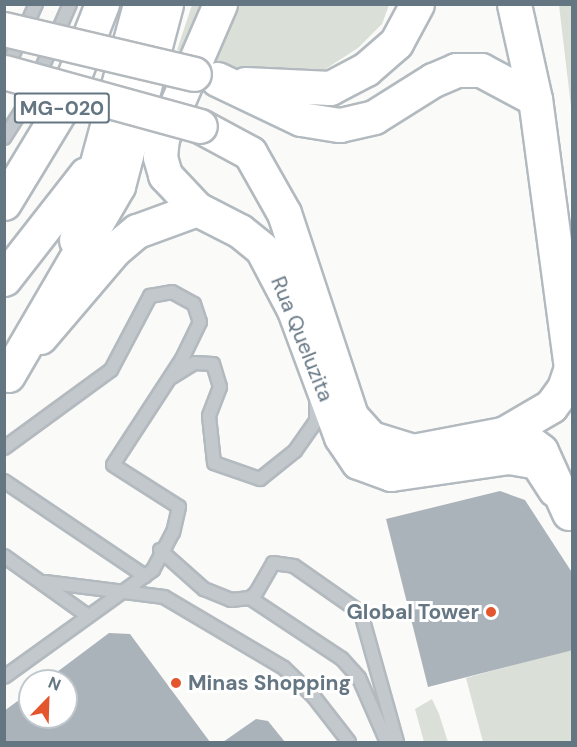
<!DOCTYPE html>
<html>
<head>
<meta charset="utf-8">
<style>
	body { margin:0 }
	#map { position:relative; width:577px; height:747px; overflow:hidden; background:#fafaf8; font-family:"DM Sans",sans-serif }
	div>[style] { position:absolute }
	.green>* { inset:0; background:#dadfd7 }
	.building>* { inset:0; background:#aab3b9 }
	.roads { filter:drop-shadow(2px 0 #b3babf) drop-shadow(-2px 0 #b3babf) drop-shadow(0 2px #b3babf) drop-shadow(0 -2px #b3babf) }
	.service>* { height:12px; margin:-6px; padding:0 6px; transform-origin:6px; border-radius:6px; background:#c3c8cc }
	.secondary>* { height:33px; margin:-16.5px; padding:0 16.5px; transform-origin:16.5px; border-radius:16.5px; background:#fff }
	.trunk>* { height:33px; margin:-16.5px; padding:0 16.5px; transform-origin:16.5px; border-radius:16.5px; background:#fff }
	.bridges { filter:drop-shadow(2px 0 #b4b9bd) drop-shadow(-2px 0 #b4b9bd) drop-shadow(0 2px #b4b9bd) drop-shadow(0 -2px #b4b9bd) }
	.trunk-bridge>* { height:33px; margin:-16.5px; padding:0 16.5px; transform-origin:16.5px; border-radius:16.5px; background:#fff }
	.dots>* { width:16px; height:16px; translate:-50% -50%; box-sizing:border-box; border:3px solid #fff; border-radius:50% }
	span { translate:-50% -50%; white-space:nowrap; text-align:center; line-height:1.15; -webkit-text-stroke:6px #fff; paint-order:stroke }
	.shield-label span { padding:2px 4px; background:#fff; border:2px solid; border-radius:4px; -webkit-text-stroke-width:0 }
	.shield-label { font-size:20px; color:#657683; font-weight:700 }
	.street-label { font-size:21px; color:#657683 }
	.poi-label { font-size:21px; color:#657683; font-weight:700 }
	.right { translate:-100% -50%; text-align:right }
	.left { translate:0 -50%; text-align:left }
	.frame { position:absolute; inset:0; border:6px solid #657683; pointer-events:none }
	.north { position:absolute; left:18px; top:669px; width:60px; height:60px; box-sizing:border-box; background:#fff; border:2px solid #c1c8cd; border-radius:50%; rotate:23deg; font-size:16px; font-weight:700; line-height:24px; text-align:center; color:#657683 }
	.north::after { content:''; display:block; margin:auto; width:21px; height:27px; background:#e4572e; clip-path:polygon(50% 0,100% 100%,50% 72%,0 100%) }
</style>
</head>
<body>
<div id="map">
	<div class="green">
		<div style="clip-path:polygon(192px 5px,389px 5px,382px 24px,358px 48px,324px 70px,288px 78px,260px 75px,177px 50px)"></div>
		<div style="clip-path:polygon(559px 5px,572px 5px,572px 115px)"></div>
		<div style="clip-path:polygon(572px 649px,572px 742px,483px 742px,466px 678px)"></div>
		<div style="clip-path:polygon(432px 699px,439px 714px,448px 742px,424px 742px,415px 709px)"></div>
	</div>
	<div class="building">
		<div style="clip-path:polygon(500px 491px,525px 500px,573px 574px,573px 650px,428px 687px,386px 519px)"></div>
		<div style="clip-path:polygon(109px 633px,130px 634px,210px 742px,4px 742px,4px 711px,30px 692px,30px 717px,66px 717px,66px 681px,45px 681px)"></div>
		<div style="clip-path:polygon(256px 719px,268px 721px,285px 742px,223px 742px)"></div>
	</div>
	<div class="roads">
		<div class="service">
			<div style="left:5px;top:72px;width:75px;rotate:-65.5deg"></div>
			<div style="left:4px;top:138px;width:43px;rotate:-57.4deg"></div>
			<div style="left:27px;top:102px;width:107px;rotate:-66.3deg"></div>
			<div style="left:172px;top:377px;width:26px;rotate:-32deg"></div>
			<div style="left:194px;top:363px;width:19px;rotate:3deg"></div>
			<div style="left:213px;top:364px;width:24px;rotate:73deg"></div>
			<div style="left:220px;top:387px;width:31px;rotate:111deg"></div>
			<div style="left:209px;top:416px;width:47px;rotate:83.9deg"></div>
			<div style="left:214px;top:463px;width:49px;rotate:19.2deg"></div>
			<div style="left:260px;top:479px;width:45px;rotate:-38.7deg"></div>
			<div style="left:295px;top:451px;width:37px;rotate:-55deg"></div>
			<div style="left:316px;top:421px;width:19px;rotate:-90deg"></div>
			<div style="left:4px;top:448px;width:132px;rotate:-36.1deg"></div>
			<div style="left:111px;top:370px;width:84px;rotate:-62.2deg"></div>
			<div style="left:150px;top:296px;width:22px;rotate:-10deg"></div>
			<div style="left:172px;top:292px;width:25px;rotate:29deg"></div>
			<div style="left:194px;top:304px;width:19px;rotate:72deg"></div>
			<div style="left:200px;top:322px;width:41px;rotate:115.9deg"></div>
			<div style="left:182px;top:359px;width:126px;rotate:123.1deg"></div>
			<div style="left:113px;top:465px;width:78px;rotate:32.5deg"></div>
			<div style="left:179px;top:507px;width:26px;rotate:103deg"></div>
			<div style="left:173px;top:532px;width:43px;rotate:117.8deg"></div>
			<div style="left:153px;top:570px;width:183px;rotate:144.3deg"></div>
			<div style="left:4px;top:481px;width:170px;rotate:34deg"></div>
			<div style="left:160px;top:550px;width:59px;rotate:41.6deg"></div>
			<div style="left:204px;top:589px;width:29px;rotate:22deg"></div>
			<div style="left:231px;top:600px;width:19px;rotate:-6deg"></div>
			<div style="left:250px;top:598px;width:8px;rotate:-40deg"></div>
			<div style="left:256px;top:593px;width:34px;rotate:-60deg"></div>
			<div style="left:273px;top:563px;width:21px;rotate:8deg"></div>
			<div style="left:294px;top:566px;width:82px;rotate:35deg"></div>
			<div style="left:361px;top:613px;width:134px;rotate:74.4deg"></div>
			<div style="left:4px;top:556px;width:103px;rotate:35.5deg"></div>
			<div style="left:45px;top:582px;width:120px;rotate:7.2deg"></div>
			<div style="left:164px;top:597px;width:139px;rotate:30.6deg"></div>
			<div style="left:284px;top:668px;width:42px;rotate:44deg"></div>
			<div style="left:314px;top:697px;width:57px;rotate:52.1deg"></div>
			<div style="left:250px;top:598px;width:110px;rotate:33.5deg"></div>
			<div style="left:342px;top:659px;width:25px;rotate:48deg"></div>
			<div style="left:359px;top:678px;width:70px;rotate:66.4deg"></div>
		</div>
		<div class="secondary">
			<div style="left:220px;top:4px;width:146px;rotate:113.4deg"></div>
			<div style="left:162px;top:138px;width:19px;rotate:96deg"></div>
			<div style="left:160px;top:157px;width:19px;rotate:74deg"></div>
			<div style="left:165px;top:175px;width:47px;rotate:46.7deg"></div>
			<div style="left:197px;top:209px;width:48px;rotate:27.1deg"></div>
			<div style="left:240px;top:231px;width:28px;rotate:39deg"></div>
			<div style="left:262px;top:249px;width:69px;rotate:62.3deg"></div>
			<div style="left:294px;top:310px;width:135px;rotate:69.7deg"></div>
			<div style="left:341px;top:437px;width:30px;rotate:56deg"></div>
			<div style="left:358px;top:462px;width:35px;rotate:20deg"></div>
			<div style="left:391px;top:474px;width:119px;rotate:-8.2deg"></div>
			<div style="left:509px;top:457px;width:28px;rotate:10deg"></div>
			<div style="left:537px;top:462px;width:33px;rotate:57deg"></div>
			<div style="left:40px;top:337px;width:114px;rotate:-49.6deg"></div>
			<div style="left:114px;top:250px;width:30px;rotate:-40deg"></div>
			<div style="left:137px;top:231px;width:64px;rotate:-20.1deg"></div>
		</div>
		<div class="trunk">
			<div style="left:217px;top:79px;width:93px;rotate:25.5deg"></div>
			<div style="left:301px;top:119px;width:39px;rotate:9deg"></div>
			<div style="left:340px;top:125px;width:35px;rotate:-13deg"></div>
			<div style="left:374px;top:117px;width:70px;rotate:-32.1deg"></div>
			<div style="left:433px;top:80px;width:25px;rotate:-23deg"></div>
			<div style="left:456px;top:70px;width:25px"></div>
			<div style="left:481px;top:70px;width:61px;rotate:28.2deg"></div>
			<div style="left:245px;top:84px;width:85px;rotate:2.7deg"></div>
			<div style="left:330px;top:88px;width:41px;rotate:-27.8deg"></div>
			<div style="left:366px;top:69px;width:40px;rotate:-41deg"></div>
			<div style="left:396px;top:43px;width:44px;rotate:-61.7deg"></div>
			<div style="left:200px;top:126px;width:57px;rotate:28.4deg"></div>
			<div style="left:250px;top:153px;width:69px;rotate:60.5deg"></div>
			<div style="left:284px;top:213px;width:214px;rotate:71.7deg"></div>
			<div style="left:351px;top:416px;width:30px;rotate:48deg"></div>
			<div style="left:371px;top:438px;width:44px;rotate:17.2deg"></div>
			<div style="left:413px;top:451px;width:91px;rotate:-10.8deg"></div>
			<div style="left:502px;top:434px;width:18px;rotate:3deg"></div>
			<div style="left:520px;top:435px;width:26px;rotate:37deg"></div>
			<div style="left:541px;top:451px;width:68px;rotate:65.7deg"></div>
			<div style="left:4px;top:203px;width:110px;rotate:-58.8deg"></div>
			<div style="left:61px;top:109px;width:113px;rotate:-68.7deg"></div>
			<div style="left:76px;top:240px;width:245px;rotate:-74.8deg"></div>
			<div style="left:4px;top:279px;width:133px;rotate:-52deg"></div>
			<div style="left:8px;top:375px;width:219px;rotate:-59.8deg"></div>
			<div style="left:118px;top:186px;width:188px;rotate:-75.2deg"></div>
			<div style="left:505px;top:433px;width:53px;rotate:-30.4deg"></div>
			<div style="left:551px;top:406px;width:22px;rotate:-54deg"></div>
			<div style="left:564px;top:388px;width:21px;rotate:-71deg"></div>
			<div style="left:571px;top:368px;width:271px;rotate:-97.6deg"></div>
			<div style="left:535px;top:99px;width:97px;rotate:-102.5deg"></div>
		</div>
	</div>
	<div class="bridges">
		<div class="trunk-bridge">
			<div style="left:4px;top:29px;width:195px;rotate:13.3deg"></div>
			<div style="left:4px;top:72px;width:203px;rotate:15.4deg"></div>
		</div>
	</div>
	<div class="dots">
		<div style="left:491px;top:612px;background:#e4572e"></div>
		<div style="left:176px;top:683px;background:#e4572e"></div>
	</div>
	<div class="shield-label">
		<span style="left:62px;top:108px">MG-020</span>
	</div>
	<div class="street-label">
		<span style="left:302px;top:339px;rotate:68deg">Rua Queluzita</span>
	</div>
	<div class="poi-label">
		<span class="right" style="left:479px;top:612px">Global Tower</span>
		<span class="left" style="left:188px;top:683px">Minas Shopping</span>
	</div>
	<div class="frame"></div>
	<div class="north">N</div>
</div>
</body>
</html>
